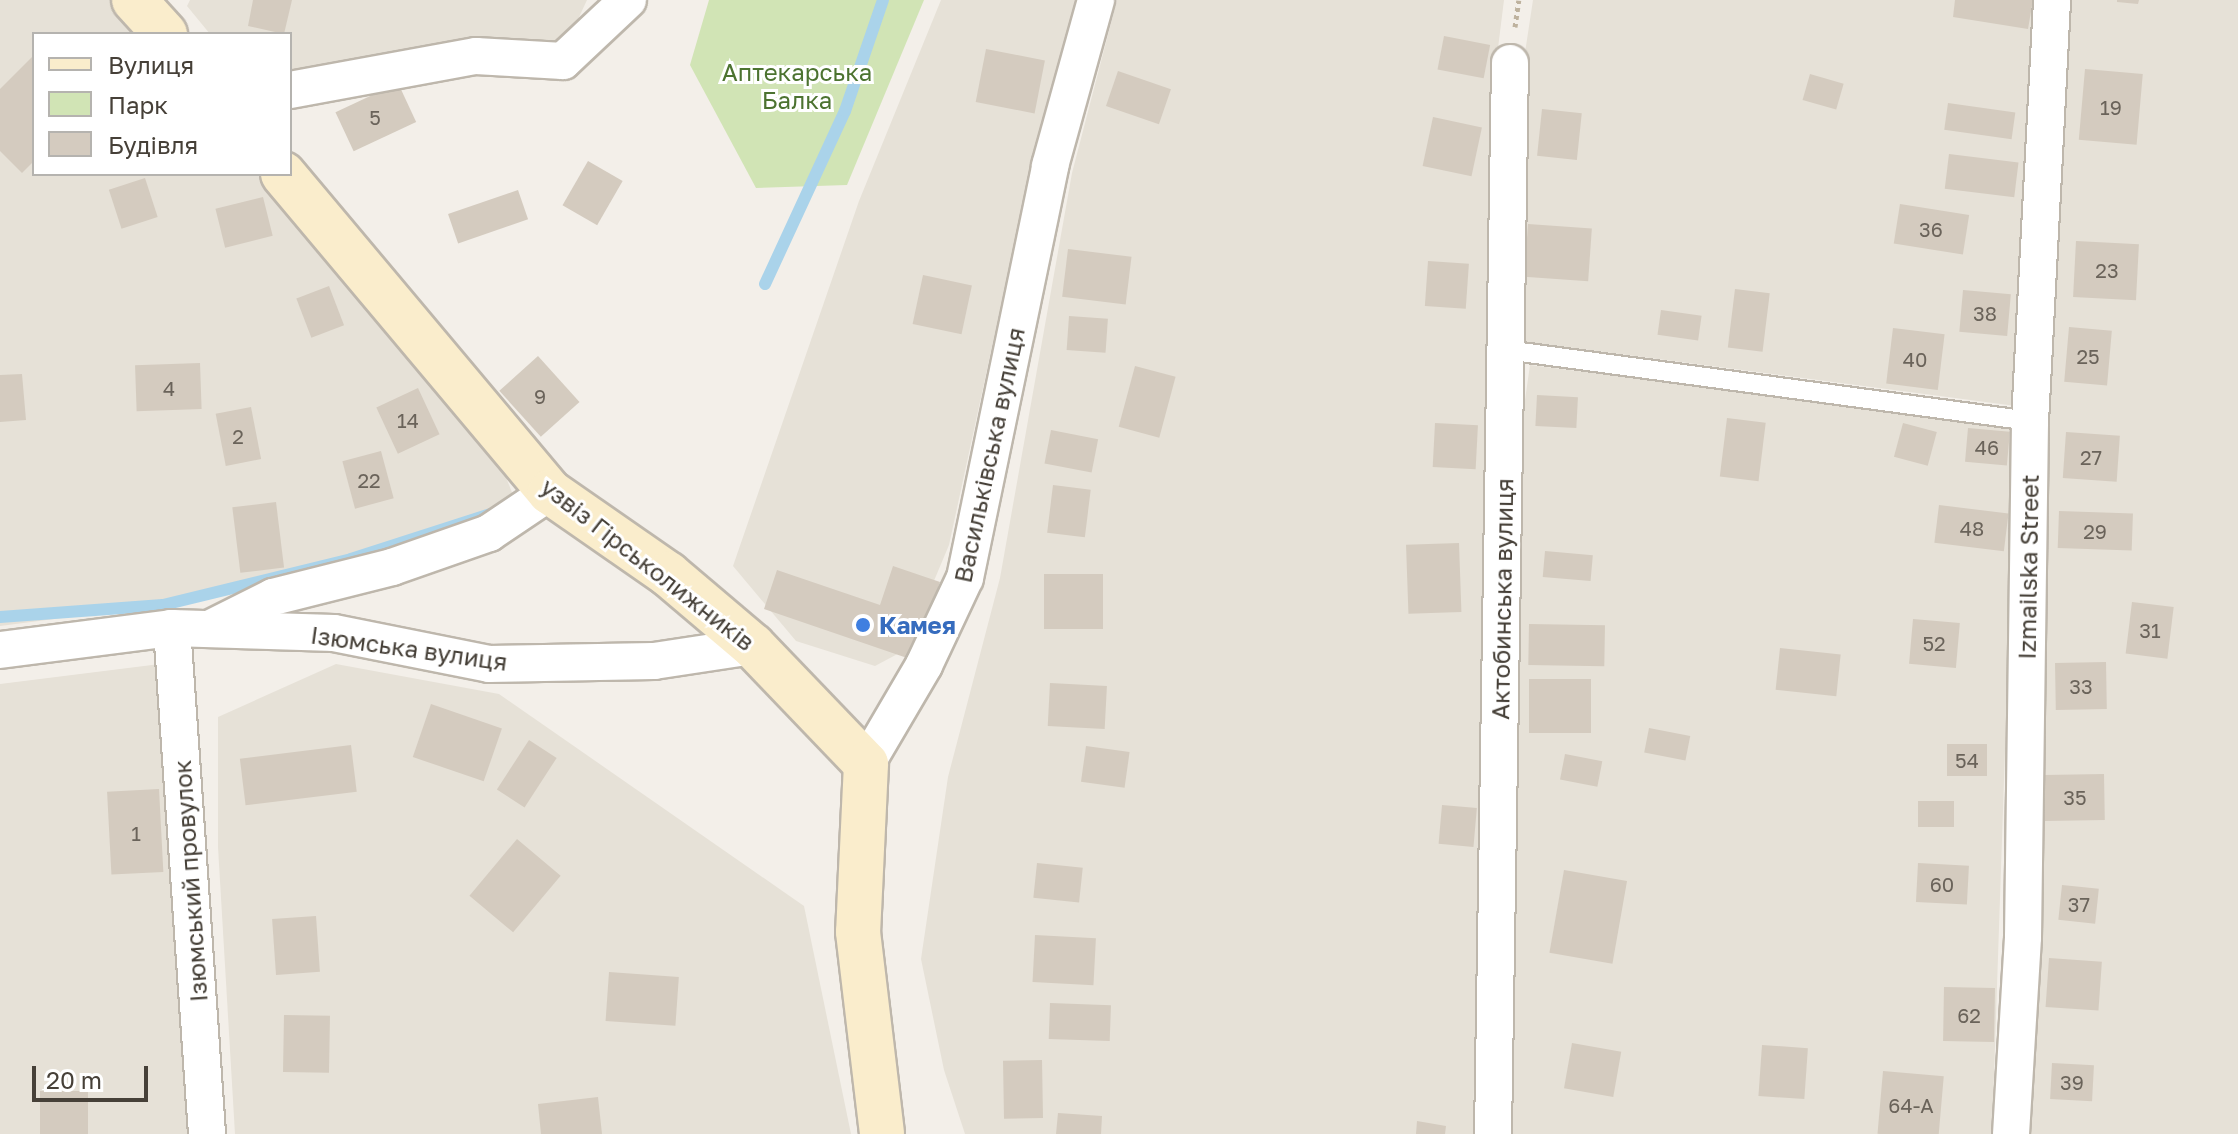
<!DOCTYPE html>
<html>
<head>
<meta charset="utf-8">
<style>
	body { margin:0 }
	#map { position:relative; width:2238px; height:1134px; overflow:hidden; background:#f3efe9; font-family:"Golos Text",sans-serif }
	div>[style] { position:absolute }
	.residential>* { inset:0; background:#e6e1d7 }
	.green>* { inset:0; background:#d1e4b5 }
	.stream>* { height:12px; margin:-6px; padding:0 6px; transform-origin:6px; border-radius:6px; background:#aad3ea }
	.building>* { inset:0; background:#d4cbbf; transform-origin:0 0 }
	.path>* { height:5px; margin-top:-2.5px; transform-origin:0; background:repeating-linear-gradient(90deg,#beb29e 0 4px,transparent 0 8px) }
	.roads { filter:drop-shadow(2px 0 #beb7ac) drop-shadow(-2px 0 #beb7ac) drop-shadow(0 2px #beb7ac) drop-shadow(0 -2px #beb7ac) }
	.lane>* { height:18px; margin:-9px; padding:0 9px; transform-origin:9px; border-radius:9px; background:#fff }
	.street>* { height:36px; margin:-18px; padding:0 18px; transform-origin:18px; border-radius:18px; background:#fff }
	.secondary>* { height:44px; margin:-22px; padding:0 22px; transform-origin:22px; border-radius:22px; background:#faedcc }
	.dots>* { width:22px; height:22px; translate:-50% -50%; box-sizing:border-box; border:4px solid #fff; border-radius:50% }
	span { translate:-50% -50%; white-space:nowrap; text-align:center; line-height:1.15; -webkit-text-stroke:6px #fff; paint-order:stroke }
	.number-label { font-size:20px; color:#6a635a }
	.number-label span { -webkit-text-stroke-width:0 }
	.park-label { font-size:24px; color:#4c7330 }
	.street-label { font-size:24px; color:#464038 }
	.shop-label { font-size:24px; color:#366cbe; font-weight:700 }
	.left { translate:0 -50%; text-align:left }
	.legend { position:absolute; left:32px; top:32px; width:260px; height:144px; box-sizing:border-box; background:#fff; border:2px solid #b5b3af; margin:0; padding:10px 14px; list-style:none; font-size:24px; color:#464038 }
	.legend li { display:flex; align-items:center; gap:16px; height:40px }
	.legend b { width:40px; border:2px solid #b5b3af }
	.scale { position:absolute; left:32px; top:1066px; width:116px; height:36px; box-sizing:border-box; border:4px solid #464038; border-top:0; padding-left:10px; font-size:24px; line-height:28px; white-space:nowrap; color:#464038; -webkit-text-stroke:6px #fff; paint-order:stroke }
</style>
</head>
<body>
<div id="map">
	<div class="residential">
		<div style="clip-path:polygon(0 0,112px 0,145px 34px,34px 34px,34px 174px,272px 174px,485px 424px,513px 495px,490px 514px,404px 545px,273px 580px,163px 605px,0 626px)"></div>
		<div style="clip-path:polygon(190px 0,587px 0,567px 43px,290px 72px,290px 34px,210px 34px,187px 6px)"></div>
		<div style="clip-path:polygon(941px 0,1077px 0,1032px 162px,949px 545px,905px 650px,875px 666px,796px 641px,733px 566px,859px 201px)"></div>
		<div style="clip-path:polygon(1117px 0,1504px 0,1494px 80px,1473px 1134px,965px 1134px,944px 1070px,921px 959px,948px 777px,1000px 578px,1072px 173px)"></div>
		<div style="clip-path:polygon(1533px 0,2039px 0,2016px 406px,1521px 341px,1525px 277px,1521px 79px)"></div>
		<div style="clip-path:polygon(2066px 0,2238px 0,2238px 1134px,2025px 1134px,2044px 422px)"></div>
		<div style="clip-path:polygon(1530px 365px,2016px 426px,1992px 1134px,1509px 1134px,1523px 414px)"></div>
		<div style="clip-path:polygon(160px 664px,194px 1134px,0 1134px,0 684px)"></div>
		<div style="clip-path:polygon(336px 664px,499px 694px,804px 906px,851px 1134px,235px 1134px,218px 847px,218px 717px)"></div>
	</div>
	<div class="green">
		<div style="clip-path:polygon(709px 0,924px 0,847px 185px,756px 188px,690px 65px)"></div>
	</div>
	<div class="stream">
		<div style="left:765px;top:284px;width:191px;rotate:-65.2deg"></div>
		<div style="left:845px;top:111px;width:117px;rotate:-71.1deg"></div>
		<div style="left:0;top:617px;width:163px;rotate:-4.2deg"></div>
		<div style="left:163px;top:605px;width:194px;rotate:-13.7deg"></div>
		<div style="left:351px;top:559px;width:146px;rotate:-17.9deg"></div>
	</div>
	<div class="building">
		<div style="clip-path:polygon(253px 0,292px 0,284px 34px,248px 26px)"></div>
		<div style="clip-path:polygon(1955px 0,2033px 0,2028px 29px,1953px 17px)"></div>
		<div style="clip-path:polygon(2117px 0,2139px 0,2138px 4px,2117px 2px)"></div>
		<div style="left:1444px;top:36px;width:47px;height:34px;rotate:11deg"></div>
		<div style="left:986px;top:49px;width:60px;height:54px;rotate:11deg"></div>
		<div style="clip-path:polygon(34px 55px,34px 161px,22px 173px,0 151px,0 89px)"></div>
		<div style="left:2085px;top:69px;width:58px;height:71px;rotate:5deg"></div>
		<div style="left:1118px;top:71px;width:56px;height:37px;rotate:19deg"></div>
		<div style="left:1810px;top:74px;width:35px;height:27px;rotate:16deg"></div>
		<div style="left:398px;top:83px;width:43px;height:69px;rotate:65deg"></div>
		<div style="left:1948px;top:103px;width:68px;height:27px;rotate:8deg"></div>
		<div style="left:1542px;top:109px;width:40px;height:47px;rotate:6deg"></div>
		<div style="left:1433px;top:117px;width:50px;height:50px;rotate:12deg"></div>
		<div style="left:1949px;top:154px;width:70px;height:35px;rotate:7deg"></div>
		<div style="left:588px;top:161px;width:40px;height:51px;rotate:30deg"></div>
		<div style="left:145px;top:178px;width:41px;height:38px;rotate:72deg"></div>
		<div style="left:518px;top:190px;width:31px;height:74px;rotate:71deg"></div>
		<div style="left:263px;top:197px;width:40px;height:49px;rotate:76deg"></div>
		<div style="left:1900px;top:204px;width:70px;height:40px;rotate:9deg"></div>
		<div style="left:1528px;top:224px;width:64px;height:53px;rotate:4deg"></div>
		<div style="left:2076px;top:241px;width:63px;height:56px;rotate:3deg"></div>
		<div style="left:1068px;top:249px;width:64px;height:48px;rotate:7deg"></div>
		<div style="left:1428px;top:261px;width:41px;height:45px;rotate:4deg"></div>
		<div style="left:923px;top:275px;width:50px;height:50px;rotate:12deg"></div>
		<div style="left:329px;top:286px;width:42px;height:35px;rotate:69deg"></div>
		<div style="left:1735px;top:289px;width:35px;height:59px;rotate:7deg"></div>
		<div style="left:1963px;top:290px;width:48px;height:42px;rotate:5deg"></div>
		<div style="left:1661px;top:310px;width:41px;height:25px;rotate:8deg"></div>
		<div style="left:1069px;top:316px;width:39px;height:34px;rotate:4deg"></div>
		<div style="left:2069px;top:327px;width:43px;height:55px;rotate:5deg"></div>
		<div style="left:1893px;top:328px;width:52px;height:56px;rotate:7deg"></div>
		<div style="left:538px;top:356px;width:62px;height:52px;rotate:48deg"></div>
		<div style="left:200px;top:363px;width:46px;height:65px;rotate:88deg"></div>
		<div style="left:1135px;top:366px;width:42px;height:63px;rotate:15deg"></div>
		<div style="clip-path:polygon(22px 374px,26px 420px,0 422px,0 375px)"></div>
		<div style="left:418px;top:388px;width:51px;height:46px;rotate:65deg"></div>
		<div style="left:1537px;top:395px;width:41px;height:31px;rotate:3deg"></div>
		<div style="left:251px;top:407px;width:53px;height:36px;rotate:79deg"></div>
		<div style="left:1727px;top:418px;width:39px;height:59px;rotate:7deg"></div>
		<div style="left:1435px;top:423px;width:43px;height:44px;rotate:3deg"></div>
		<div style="left:1903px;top:423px;width:35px;height:35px;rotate:15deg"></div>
		<div style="left:1968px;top:428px;width:42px;height:34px;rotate:5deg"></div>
		<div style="left:1051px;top:430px;width:48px;height:34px;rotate:11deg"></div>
		<div style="left:2066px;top:432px;width:54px;height:46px;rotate:4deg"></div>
		<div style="left:381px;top:451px;width:49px;height:40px;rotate:75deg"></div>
		<div style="left:1053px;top:485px;width:38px;height:48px;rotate:7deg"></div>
		<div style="left:276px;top:502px;width:66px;height:44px;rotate:83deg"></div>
		<div style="left:1939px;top:505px;width:70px;height:38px;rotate:7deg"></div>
		<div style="left:2059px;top:511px;width:74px;height:37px;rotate:2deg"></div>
		<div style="left:1459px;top:543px;width:69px;height:53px;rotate:88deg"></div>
		<div style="left:1545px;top:551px;width:48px;height:26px;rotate:5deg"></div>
		<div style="clip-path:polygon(893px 566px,940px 582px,913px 660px,764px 609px,777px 570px,880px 605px)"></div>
		<div style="left:1103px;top:574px;width:55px;height:59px;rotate:90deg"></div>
		<div style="left:2132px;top:602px;width:42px;height:52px;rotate:7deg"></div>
		<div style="left:1913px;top:619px;width:47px;height:45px;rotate:5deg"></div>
		<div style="left:1529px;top:624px;width:76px;height:41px;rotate:1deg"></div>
		<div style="left:1780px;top:648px;width:61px;height:42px;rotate:6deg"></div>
		<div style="left:2106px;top:662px;width:47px;height:51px;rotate:89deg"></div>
		<div style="left:1529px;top:679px;width:62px;height:54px"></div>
		<div style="left:1050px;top:683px;width:57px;height:43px;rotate:3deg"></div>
		<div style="left:431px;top:704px;width:75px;height:56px;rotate:19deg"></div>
		<div style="left:1649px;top:728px;width:42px;height:25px;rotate:11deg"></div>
		<div style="left:529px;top:740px;width:33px;height:59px;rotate:33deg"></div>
		<div style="left:1947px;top:744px;width:40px;height:32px"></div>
		<div style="left:351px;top:745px;width:47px;height:112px;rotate:83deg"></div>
		<div style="left:1086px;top:746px;width:44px;height:36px;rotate:8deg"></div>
		<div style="left:1565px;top:754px;width:38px;height:26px;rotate:11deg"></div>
		<div style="left:2104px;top:774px;width:46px;height:60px;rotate:89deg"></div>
		<div style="left:159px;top:789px;width:83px;height:52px;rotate:87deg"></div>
		<div style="left:1918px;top:801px;width:36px;height:26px"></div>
		<div style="left:1442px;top:805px;width:35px;height:39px;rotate:5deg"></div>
		<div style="left:517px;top:839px;width:57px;height:74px;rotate:40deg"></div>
		<div style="left:1037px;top:863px;width:46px;height:35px;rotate:6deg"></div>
		<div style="left:1918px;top:863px;width:51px;height:39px;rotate:3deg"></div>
		<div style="left:1564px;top:870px;width:64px;height:84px;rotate:10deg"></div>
		<div style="left:2062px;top:885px;width:37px;height:35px;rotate:6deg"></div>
		<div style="left:316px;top:916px;width:56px;height:44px;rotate:86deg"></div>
		<div style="left:1035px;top:935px;width:61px;height:47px;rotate:3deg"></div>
		<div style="left:2049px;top:958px;width:53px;height:49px;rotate:4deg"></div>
		<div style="left:609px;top:972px;width:70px;height:49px;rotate:4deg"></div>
		<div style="left:1944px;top:987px;width:51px;height:54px;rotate:1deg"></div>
		<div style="left:1050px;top:1003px;width:61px;height:36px;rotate:2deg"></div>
		<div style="left:284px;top:1015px;width:46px;height:57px;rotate:1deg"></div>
		<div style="left:1572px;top:1043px;width:50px;height:46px;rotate:10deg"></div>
		<div style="left:1762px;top:1045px;width:46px;height:51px;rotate:4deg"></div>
		<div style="left:1042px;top:1060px;width:58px;height:39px;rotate:89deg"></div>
		<div style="left:2052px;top:1063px;width:42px;height:36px;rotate:3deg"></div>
		<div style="left:1883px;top:1071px;width:61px;height:63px;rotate:5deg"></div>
		<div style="left:88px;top:1091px;width:43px;height:48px;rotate:90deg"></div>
		<div style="clip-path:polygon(598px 1097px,602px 1134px,541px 1134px,538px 1104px)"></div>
		<div style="clip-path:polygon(1058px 1113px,1102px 1116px,1101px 1134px,1056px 1134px)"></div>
		<div style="clip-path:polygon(1417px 1121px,1446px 1126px,1445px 1134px,1416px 1134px)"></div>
	</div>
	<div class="path">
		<div style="left:1515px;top:27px;width:27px;rotate:-82deg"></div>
	</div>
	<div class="roads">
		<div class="lane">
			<div style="left:1506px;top:350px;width:529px;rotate:7.72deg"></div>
		</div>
		<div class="street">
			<div style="left:290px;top:90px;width:189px;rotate:-10.4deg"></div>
			<div style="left:476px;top:56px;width:87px;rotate:3.3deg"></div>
			<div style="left:563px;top:61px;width:89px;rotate:-43.2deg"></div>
			<div style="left:213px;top:627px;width:67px;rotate:-26.6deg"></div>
			<div style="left:273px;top:597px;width:123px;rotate:-14.1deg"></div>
			<div style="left:392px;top:567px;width:103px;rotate:-19.3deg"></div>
			<div style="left:489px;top:533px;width:73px;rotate:-33.9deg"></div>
			<div style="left:172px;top:628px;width:507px;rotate:86.04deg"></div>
			<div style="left:0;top:650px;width:173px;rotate:-7.3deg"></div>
			<div style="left:172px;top:628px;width:162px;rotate:1.8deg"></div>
			<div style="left:334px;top:633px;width:158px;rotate:11.3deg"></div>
			<div style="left:489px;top:664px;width:165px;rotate:-1deg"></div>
			<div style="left:654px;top:661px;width:100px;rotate:-8.6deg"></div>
			<div style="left:866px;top:764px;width:115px;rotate:-59.6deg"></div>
			<div style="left:924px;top:665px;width:96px;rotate:-64.8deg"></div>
			<div style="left:965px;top:578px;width:421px;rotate:-78.3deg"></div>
			<div style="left:1050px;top:166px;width:172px;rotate:-74.5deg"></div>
			<div style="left:1493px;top:1134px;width:1071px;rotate:-89.09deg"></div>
			<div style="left:2011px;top:1134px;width:197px;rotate:-86.5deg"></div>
			<div style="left:2023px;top:937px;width:516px;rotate:-89.22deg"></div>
			<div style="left:2030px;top:421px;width:422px;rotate:-87deg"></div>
		</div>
		<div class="secondary">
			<div style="left:134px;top:0;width:46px;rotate:47.6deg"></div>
			<div style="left:283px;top:174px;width:415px;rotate:50deg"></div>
			<div style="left:550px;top:492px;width:144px;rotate:34.8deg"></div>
			<div style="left:668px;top:574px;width:111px;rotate:40.3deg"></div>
			<div style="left:753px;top:646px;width:163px;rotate:46.2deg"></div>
			<div style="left:866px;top:764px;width:168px;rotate:92.7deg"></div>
			<div style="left:858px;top:932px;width:203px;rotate:83.2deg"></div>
		</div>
	</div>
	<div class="dots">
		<div style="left:863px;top:625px;background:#3f7fe0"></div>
	</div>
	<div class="number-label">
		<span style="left:2111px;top:107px">19</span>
		<span style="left:375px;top:117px">5</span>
		<span style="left:1931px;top:229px">36</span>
		<span style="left:2107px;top:270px">23</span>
		<span style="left:1985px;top:313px">38</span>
		<span style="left:2088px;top:356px">25</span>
		<span style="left:1915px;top:359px">40</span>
		<span style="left:169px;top:388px">4</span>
		<span style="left:540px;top:396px">9</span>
		<span style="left:408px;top:420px">14</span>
		<span style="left:238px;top:436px">2</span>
		<span style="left:1987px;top:447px">46</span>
		<span style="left:2091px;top:457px">27</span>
		<span style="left:369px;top:480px">22</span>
		<span style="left:1972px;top:528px">48</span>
		<span style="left:2095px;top:531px">29</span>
		<span style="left:2150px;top:630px">31</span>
		<span style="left:1934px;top:643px">52</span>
		<span style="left:2081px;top:686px">33</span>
		<span style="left:1967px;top:760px">54</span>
		<span style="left:2075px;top:797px">35</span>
		<span style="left:136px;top:833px">1</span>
		<span style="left:1942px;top:884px">60</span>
		<span style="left:2079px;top:904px">37</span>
		<span style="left:1969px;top:1015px">62</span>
		<span style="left:2072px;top:1082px">39</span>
		<span style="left:1911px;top:1105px">64-А</span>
	</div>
	<div class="park-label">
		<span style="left:797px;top:86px">Аптекарська<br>Балка</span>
	</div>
	<div class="street-label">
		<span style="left:989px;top:455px;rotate:-78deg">Васильківська вулиця</span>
		<span style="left:648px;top:564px;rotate:38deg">узвіз Гірськолижників</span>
		<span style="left:2028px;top:567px;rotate:-89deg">Izmailska Street</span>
		<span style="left:1502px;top:599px;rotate:-89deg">Актобинська вулиця</span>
		<span style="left:409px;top:648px;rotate:8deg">Ізюмська вулиця</span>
		<span style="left:190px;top:881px;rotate:-94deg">Ізюмський провулок</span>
	</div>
	<div class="shop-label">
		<span class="left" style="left:879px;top:625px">Камея</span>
	</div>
	<ul class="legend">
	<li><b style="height:10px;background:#faedcc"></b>Вулиця</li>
	<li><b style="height:22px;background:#d1e4b5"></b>Парк</li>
	<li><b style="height:22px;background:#d4cbbf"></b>Будівля</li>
	</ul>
	<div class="scale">20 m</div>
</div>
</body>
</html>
